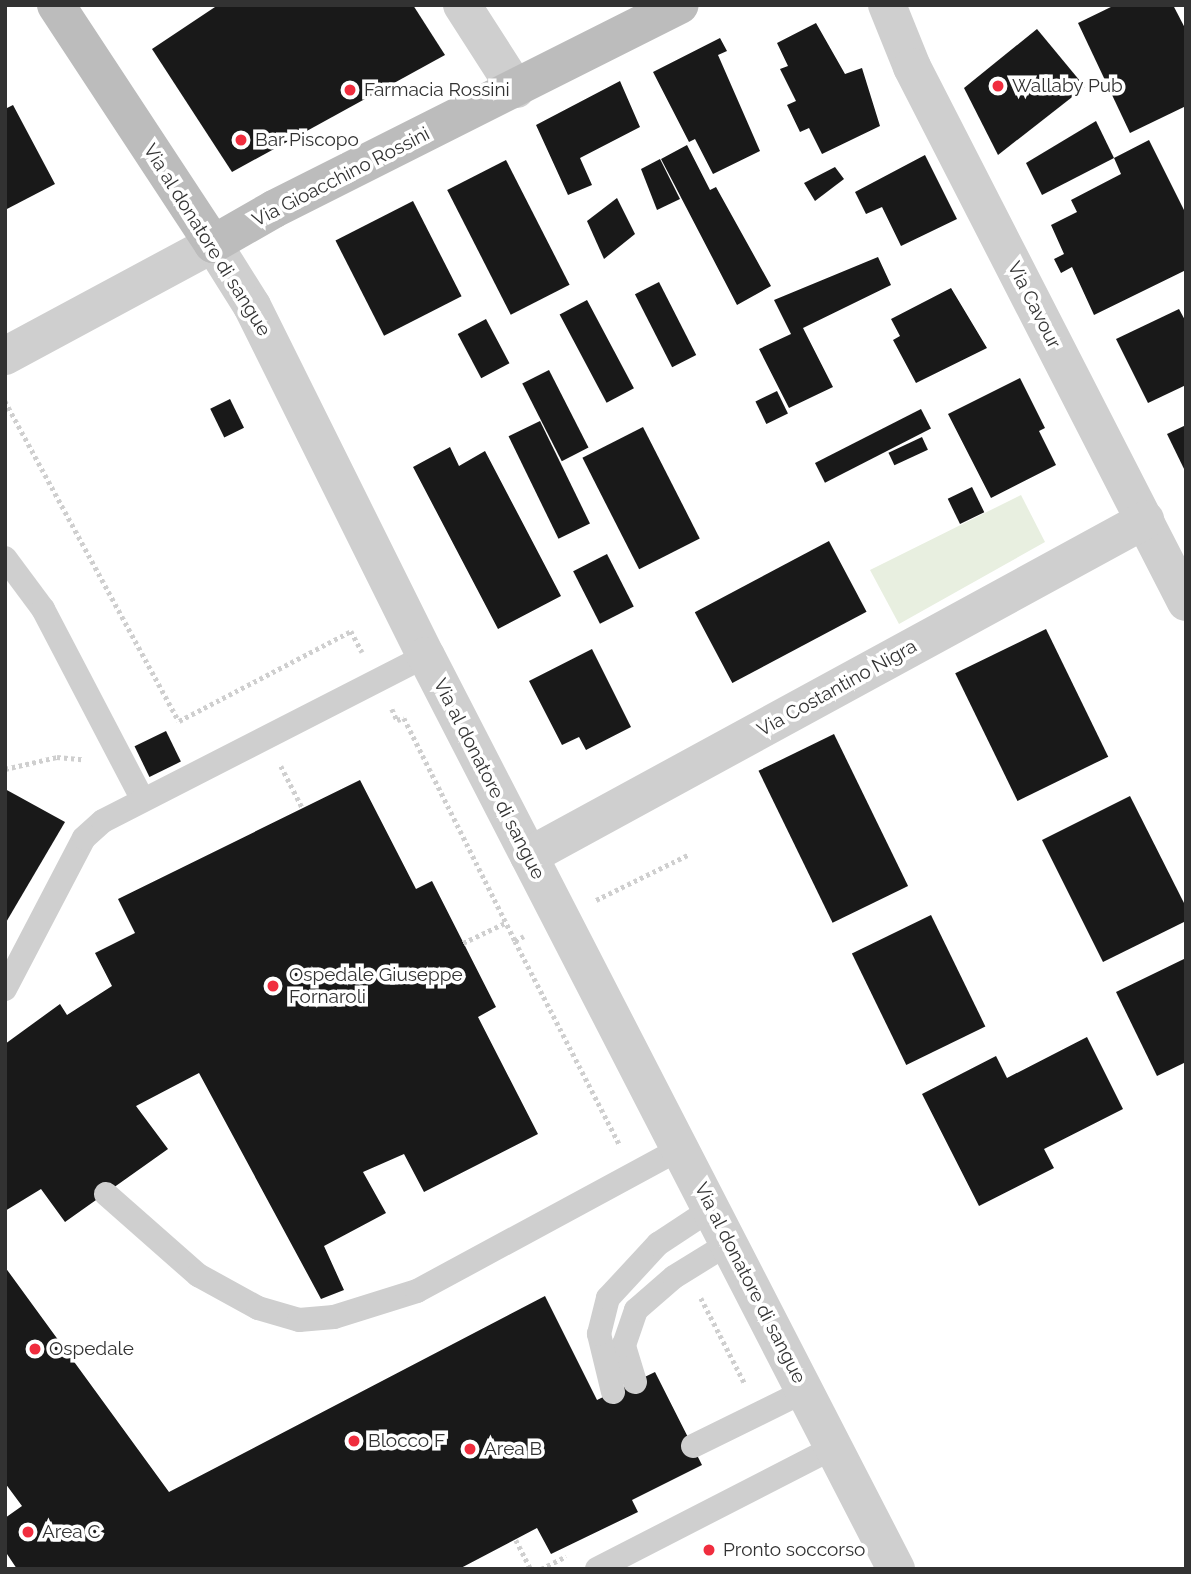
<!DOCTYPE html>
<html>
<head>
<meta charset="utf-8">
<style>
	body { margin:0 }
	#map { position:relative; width:1191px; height:1574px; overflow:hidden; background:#fff; font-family:Raleway,sans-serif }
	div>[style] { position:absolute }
	.green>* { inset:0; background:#e8efe0 }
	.building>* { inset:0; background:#191919; transform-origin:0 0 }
	.path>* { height:4.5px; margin-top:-2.25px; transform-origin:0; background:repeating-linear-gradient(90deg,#cfcfcf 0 3.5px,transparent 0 7px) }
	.lane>* { height:24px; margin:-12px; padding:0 12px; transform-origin:12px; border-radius:12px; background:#cfcfcf }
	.street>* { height:38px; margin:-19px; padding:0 19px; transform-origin:19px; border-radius:19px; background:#cfcfcf }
	.secondary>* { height:38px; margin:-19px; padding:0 19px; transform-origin:19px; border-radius:19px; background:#bcbcbc }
	.dots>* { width:19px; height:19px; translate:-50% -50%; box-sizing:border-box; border:4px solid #fff; border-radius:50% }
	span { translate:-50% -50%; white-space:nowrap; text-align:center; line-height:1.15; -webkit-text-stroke:7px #fff; paint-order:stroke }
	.poi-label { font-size:19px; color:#323232 }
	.left { translate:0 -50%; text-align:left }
	.street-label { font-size:19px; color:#323232 }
	.frame { position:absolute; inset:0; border:7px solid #323232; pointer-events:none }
</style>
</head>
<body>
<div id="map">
	<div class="green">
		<div style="clip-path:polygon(1021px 495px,1045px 542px,899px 624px,870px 570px)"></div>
	</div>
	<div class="building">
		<div style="clip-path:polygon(218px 5px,413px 5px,445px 55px,232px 172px,152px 49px)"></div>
		<div style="clip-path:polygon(1115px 5px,1173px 5px,1186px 30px,1186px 106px,1130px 133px,1078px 23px)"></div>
		<div style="clip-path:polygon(816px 23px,845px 74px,862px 68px,880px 126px,822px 154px,809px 128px,800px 132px,787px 105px,796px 101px,780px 69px,788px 66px,777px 43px)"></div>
		<div style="clip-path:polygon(1037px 29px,1085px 87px,998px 155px,964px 88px)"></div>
		<div style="clip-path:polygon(720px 38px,727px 51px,718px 55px,760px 151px,713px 174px,695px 139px,689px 142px,653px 72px)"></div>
		<div style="clip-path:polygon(620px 81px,640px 127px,580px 158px,592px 185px,568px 195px,536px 125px)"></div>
		<div style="clip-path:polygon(13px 105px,55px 184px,5px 210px,5px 109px)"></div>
		<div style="clip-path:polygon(1096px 121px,1114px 158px,1042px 195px,1026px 163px)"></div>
		<div style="clip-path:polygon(1149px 140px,1186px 214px,1186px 270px,1094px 315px,1072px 267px,1061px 273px,1054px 259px,1064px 254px,1051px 225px,1077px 212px,1071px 200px,1121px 174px,1114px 158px)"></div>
		<div style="clip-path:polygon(687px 145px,710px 190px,716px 187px,771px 286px,737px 305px,661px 159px)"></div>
		<div style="clip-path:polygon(925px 155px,957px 219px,901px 246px,882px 207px,866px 214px,855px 192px)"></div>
		<div style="clip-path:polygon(660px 159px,680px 199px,657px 210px,641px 169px)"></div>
		<div style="left:506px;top:160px;width:140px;height:66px;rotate:63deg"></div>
		<div style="clip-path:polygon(835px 167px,844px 179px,815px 201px,804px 183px)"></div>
		<div style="clip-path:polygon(617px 198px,635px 234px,604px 259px,587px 221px)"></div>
		<div style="left:413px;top:201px;width:107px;height:87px;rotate:63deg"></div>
		<div style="clip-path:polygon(878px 257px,891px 285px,803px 328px,833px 387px,789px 408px,759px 349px,791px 334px,774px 300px)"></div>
		<div style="left:659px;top:282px;width:82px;height:27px;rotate:63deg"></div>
		<div style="clip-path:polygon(951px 288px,987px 348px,916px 383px,893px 340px,900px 336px,891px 319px)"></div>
		<div style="left:587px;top:300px;width:100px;height:31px;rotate:62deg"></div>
		<div style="clip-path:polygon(1179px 309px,1186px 322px,1186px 385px,1148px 403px,1116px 339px)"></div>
		<div style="left:486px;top:319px;width:50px;height:32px;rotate:62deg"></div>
		<div style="left:549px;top:370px;width:87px;height:30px;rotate:63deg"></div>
		<div style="clip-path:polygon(1020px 378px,1045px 428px,1039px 431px,1056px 465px,991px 498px,948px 414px)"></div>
		<div style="left:777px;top:391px;width:25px;height:24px;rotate:64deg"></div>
		<div style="left:230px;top:399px;width:32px;height:22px;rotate:64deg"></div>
		<div style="left:921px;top:409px;width:22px;height:119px;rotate:63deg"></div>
		<div style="left:540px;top:421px;width:114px;height:35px;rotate:64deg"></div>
		<div style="clip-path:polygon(1186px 425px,1186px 473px,1167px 434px)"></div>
		<div style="left:643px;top:427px;width:125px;height:68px;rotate:63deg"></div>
		<div style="left:922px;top:437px;width:14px;height:37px;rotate:65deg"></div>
		<div style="clip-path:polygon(450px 447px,459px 466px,485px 451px,561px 596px,498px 629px,413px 467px)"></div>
		<div style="left:972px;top:487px;width:28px;height:27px;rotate:64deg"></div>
		<div style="left:829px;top:541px;width:80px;height:152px;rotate:62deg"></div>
		<div style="left:607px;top:554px;width:59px;height:38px;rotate:63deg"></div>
		<div style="left:1046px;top:629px;width:142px;height:101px;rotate:64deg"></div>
		<div style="clip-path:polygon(592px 649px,631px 727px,586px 750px,579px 737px,562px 745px,529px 681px)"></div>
		<div style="left:166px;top:731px;width:34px;height:35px;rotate:64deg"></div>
		<div style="left:834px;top:734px;width:169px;height:84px;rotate:64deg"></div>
		<div style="clip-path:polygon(360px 780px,416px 889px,432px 881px,496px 1007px,478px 1017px,538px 1134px,424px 1192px,404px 1154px,363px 1172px,386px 1213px,324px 1246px,344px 1290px,321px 1299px,199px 1073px,136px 1106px,168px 1149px,65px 1222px,41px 1189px,5px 1211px,5px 1044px,60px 1004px,67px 1015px,112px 986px,95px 953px,135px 933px,118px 899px)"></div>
		<div style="clip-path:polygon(5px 789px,65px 822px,5px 924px)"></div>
		<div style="clip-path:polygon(1130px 796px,1186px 907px,1186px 921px,1103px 962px,1042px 840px)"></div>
		<div style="left:931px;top:915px;width:124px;height:88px;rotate:64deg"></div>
		<div style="clip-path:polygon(1186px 958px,1186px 1062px,1157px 1076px,1116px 992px)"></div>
		<div style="clip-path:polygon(1087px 1037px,1123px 1109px,1044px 1149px,1054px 1168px,979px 1206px,922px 1094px,996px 1056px,1007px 1078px)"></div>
		<div style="clip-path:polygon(5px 1267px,169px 1492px,545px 1296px,597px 1400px,655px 1372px,702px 1465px,632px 1500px,638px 1512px,551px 1554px,537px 1528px,459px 1569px,17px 1569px,5px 1551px,5px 1518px,22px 1506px,5px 1483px)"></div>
	</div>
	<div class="path">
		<div style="left:5px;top:401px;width:364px;rotate:61.5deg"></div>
		<div style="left:179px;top:721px;width:194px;rotate:-27.6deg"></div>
		<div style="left:351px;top:631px;width:24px;rotate:62deg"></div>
		<div style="left:392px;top:709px;width:12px;rotate:66deg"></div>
		<div style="left:397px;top:720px;width:7px;rotate:-16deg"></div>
		<div style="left:404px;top:718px;width:249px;rotate:63.5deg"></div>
		<div style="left:515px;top:941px;width:10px;rotate:-29deg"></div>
		<div style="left:281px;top:766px;width:48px;rotate:62.9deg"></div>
		<div style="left:5px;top:769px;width:53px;rotate:-13deg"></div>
		<div style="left:57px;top:757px;width:25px;rotate:5deg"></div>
		<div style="left:596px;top:900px;width:102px;rotate:-26.1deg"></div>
		<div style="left:515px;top:941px;width:229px;rotate:62.8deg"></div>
		<div style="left:463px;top:943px;width:47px;rotate:-25.5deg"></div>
		<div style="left:701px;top:1298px;width:97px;rotate:62.9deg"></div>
		<div style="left:516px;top:1540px;width:33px;rotate:63deg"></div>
		<div style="left:541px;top:1569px;width:28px;rotate:-27deg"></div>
	</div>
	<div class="lane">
		<div style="left:5px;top:558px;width:64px;rotate:53.3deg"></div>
		<div style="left:43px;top:609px;width:213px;rotate:62.4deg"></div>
		<div style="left:5px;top:989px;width:170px;rotate:-62.4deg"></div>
		<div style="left:84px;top:838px;width:25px;rotate:-42deg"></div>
		<div style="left:103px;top:821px;width:363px;rotate:-27.1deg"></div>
		<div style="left:106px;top:1194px;width:123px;rotate:41.4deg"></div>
		<div style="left:198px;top:1275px;width:68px;rotate:28.8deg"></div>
		<div style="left:258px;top:1308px;width:43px;rotate:16.3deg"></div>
		<div style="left:299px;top:1320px;width:35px;rotate:-5deg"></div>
		<div style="left:334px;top:1317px;width:87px;rotate:-17.4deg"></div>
		<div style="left:417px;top:1291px;width:299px;rotate:-28.4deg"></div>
		<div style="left:635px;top:1382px;width:39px;rotate:-107deg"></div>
		<div style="left:624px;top:1345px;width:37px;rotate:-71deg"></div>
		<div style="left:636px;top:1310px;width:50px;rotate:-41deg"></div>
		<div style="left:674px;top:1277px;width:65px;rotate:-31.7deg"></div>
		<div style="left:613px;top:1392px;width:60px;rotate:-103.6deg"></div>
		<div style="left:599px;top:1334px;width:37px;rotate:-76deg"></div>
		<div style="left:608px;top:1298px;width:74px;rotate:-47.2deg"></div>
		<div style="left:658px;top:1244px;width:64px;rotate:-33.4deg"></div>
		<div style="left:693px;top:1446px;width:125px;rotate:-26.2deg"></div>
		<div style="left:597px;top:1569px;width:267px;rotate:-27.2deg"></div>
	</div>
	<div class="street">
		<div style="left:462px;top:5px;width:100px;rotate:57.3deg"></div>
		<div style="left:887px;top:5px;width:67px;rotate:68deg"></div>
		<div style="left:912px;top:67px;width:601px;rotate:62.88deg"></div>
		<div style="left:5px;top:356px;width:236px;rotate:-28.3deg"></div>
		<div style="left:213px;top:244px;width:73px;rotate:57.8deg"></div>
		<div style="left:252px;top:306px;width:391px;rotate:63.6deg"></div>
		<div style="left:426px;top:656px;width:1027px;rotate:62.76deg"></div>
		<div style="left:529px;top:856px;width:702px;rotate:-28.61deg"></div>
	</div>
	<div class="secondary">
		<div style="left:56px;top:5px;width:286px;rotate:56.7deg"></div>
		<div style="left:213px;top:244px;width:70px;rotate:-29.8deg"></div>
		<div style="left:274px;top:209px;width:454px;rotate:-26.7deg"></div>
	</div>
	<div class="dots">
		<div style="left:998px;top:86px;background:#f02d3e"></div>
		<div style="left:350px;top:90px;background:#f02d3e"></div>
		<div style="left:241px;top:140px;background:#f02d3e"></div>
		<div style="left:273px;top:986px;background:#f02d3e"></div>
		<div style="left:35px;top:1349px;background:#f02d3e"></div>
		<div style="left:354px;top:1441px;background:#f02d3e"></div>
		<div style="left:470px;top:1449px;background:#f02d3e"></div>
		<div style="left:28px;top:1532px;background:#f02d3e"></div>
		<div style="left:709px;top:1550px;background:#f02d3e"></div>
	</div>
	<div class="poi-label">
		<span class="left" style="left:1012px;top:86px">Wallaby Pub</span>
		<span class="left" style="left:364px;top:90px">Farmacia Rossini</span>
		<span class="left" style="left:255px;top:140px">Bar Piscopo</span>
		<span class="left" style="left:289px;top:986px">Ospedale Giuseppe<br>Fornaroli</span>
		<span class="left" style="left:49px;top:1349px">Ospedale</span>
		<span class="left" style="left:368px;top:1441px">Blocco F</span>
		<span class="left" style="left:484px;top:1449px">Area B</span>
		<span class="left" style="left:42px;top:1532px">Area C</span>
		<span class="left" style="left:723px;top:1550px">Pronto soccorso</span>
	</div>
	<div class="street-label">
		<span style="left:341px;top:177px;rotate:-27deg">Via Gioacchino Rossini</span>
		<span style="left:207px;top:240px;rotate:58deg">Via al donatore di sangue</span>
		<span style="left:1034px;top:305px;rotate:63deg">Via Cavour</span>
		<span style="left:837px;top:688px;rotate:-29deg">Via Costantino Nigra</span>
		<span style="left:489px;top:779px;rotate:63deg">Via al donatore di sangue</span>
		<span style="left:750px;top:1283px;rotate:63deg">Via al donatore di sangue</span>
	</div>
	<div class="frame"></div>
</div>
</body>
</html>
